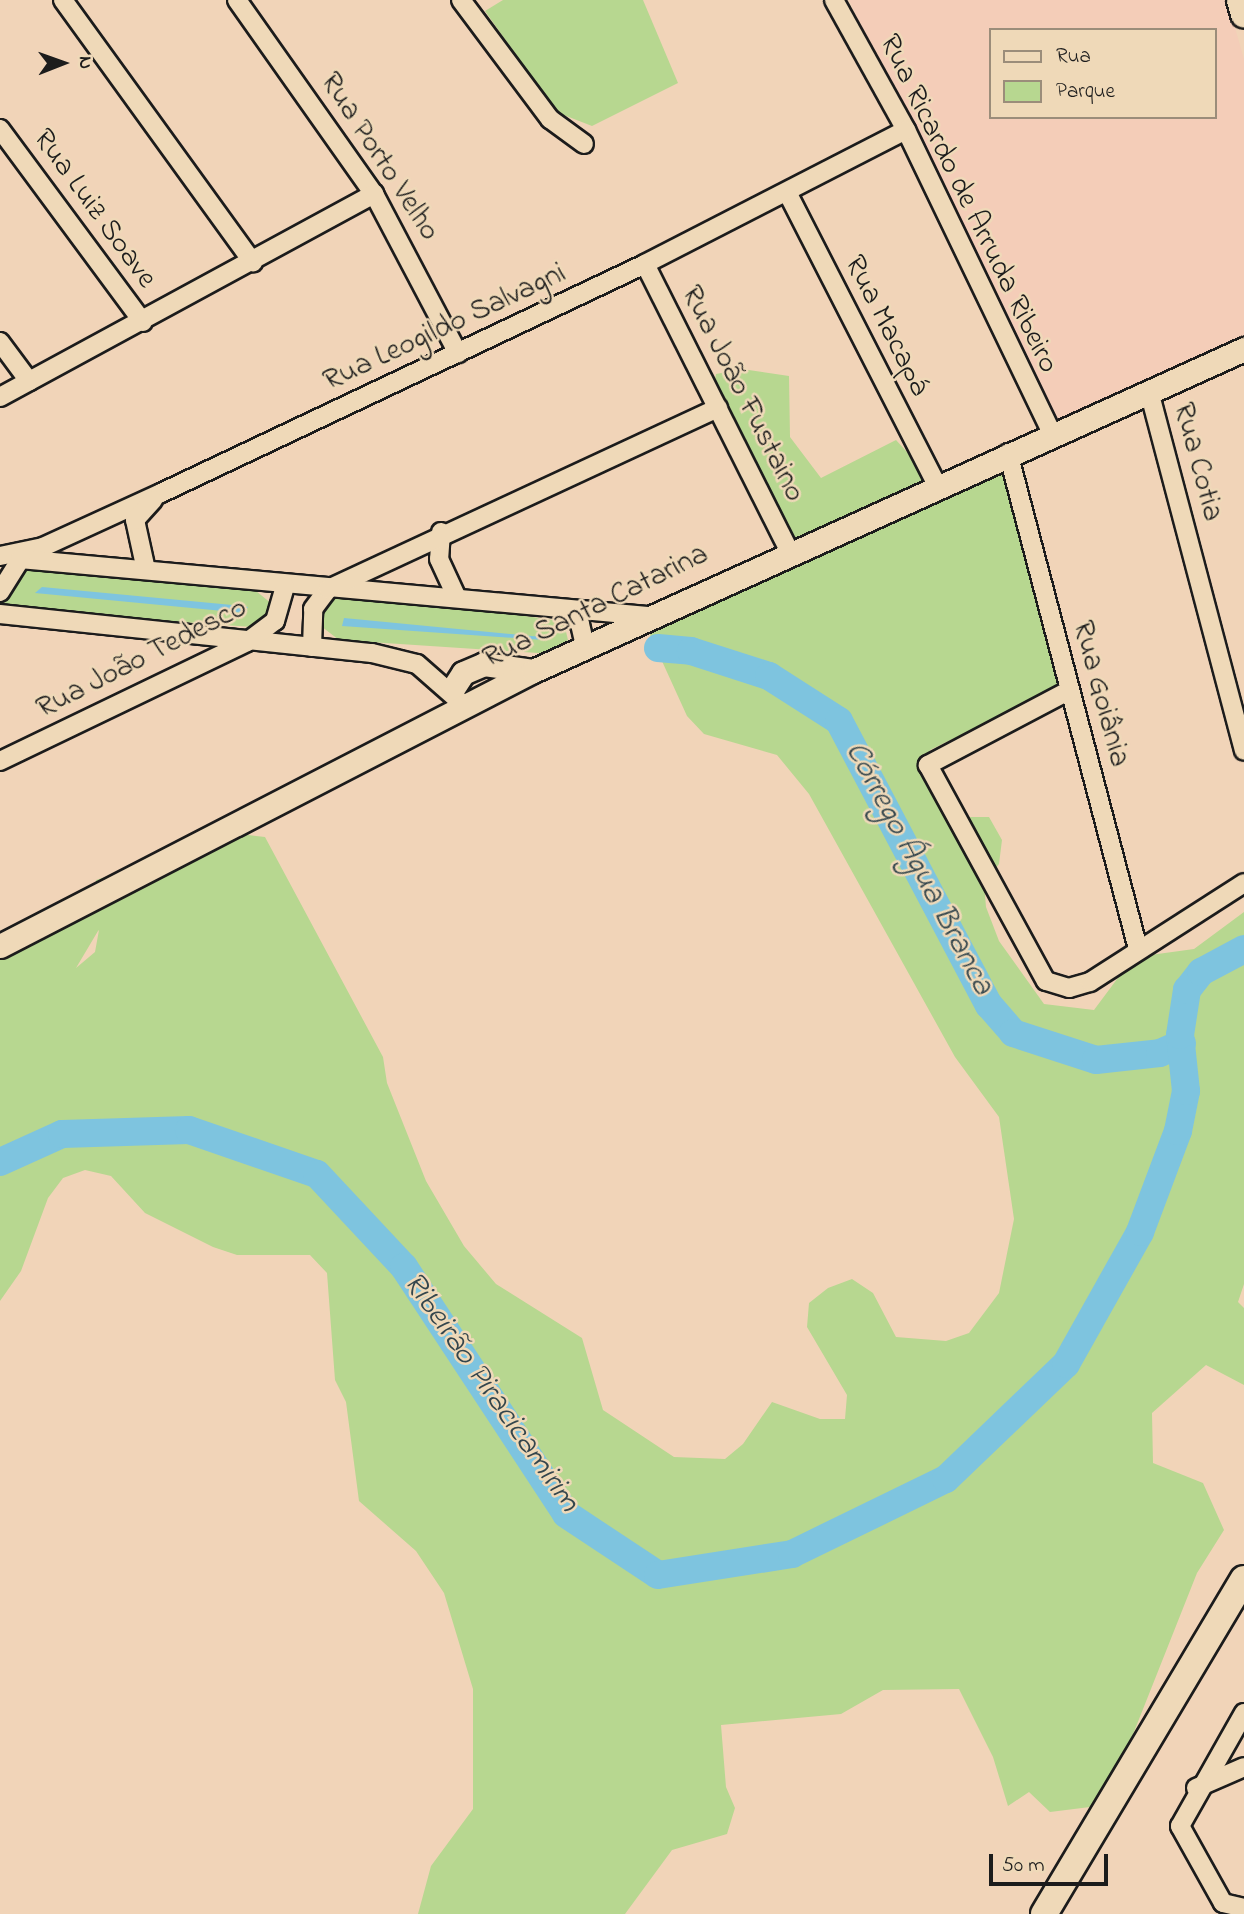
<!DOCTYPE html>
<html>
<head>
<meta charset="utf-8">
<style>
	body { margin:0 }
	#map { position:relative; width:1244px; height:1914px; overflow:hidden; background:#f1d4b8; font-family:"Indie Flower",sans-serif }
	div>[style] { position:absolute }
	.built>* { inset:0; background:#f4cdb8 }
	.green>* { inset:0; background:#b7d790 }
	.water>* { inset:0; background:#7ec4df }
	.river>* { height:28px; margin:-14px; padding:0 14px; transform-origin:14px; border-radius:14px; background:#7ec4df }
	.roads { filter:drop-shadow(2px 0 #1c1c1c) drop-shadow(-2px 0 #1c1c1c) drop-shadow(0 2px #1c1c1c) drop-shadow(0 -2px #1c1c1c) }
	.minor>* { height:18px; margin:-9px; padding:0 9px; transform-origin:9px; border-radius:9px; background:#efd9b8 }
	.tertiary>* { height:23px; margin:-11.5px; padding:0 11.5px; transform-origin:11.5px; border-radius:11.5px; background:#efd9b8 }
	.secondary>* { height:26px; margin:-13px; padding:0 13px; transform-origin:13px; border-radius:13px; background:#efd9b8 }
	span { translate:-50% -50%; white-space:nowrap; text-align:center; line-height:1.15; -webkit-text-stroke:5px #efd9b8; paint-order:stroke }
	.street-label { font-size:30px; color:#1c1c1c }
	.water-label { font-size:32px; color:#34464d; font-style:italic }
	.legend { position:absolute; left:989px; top:28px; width:228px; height:91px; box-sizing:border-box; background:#efd9b8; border:2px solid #9b8d7a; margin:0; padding:9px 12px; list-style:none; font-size:21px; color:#1c1c1c }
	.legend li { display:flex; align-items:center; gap:14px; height:35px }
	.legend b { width:35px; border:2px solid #9b8d7a }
	.north { position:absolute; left:28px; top:28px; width:70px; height:70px; -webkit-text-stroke:5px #efd9b8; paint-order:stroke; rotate:89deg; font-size:19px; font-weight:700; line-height:28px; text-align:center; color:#1c1c1c }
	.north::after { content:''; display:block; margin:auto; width:24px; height:32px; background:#1c1c1c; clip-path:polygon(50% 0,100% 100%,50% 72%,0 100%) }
	.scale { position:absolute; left:989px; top:1854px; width:119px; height:32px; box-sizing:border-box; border:4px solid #1c1c1c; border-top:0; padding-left:9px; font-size:21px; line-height:24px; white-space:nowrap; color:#1c1c1c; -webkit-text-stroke:5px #efd9b8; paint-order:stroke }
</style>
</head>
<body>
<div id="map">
	<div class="built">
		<div style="clip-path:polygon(evenodd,849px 0,1227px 0,1244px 59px,1244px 343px,1055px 438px,849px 0,990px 30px,1214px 30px,1214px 117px,990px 117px,990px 30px)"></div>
	</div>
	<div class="green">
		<div style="clip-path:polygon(503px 0,643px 0,678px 83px,592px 126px,556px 112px,485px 11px)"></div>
		<div style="clip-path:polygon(evenodd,742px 369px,789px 376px,790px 437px,821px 478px,896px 440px,929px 476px,976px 461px,995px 476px,1004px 473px,1061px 685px,999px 725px,983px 724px,930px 750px,929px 757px,965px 817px,989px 817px,1002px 840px,999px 864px,984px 883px,986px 907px,999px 941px,1044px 1004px,1094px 1010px,1123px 971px,1143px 956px,1194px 949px,1244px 912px,1244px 1284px,1238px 1302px,1244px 1308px,1244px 1385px,1206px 1365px,1152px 1413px,1153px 1463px,1203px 1483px,1224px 1530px,1197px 1573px,1124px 1757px,1098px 1806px,1050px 1812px,1029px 1792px,1008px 1806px,993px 1757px,959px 1689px,883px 1690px,841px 1714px,721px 1725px,726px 1787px,735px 1808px,727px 1834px,672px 1850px,625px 1914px,418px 1914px,431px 1866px,473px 1809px,473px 1689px,444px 1593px,416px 1551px,359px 1501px,346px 1402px,335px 1380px,327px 1273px,310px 1255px,237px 1255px,213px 1247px,145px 1213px,111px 1176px,85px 1170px,63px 1178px,48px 1198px,21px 1271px,0 1301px,0 946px,23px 948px,94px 913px,96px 880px,241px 834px,265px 837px,383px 1057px,387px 1083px,426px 1181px,464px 1246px,496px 1284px,582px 1338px,603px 1410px,674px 1457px,725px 1459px,743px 1444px,772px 1402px,820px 1419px,845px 1419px,847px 1395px,807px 1327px,809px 1303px,828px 1288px,852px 1279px,873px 1293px,896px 1337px,946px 1341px,969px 1333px,999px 1293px,1014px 1219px,999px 1117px,955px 1057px,809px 794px,777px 755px,704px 734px,687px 716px,646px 626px,776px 552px,790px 534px,712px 399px,716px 374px,742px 369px,99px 930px,95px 952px,76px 968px,98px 931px,99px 930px)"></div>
		<div style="clip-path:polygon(82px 569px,256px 591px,277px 608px,265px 628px,0 609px,0 600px,27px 570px)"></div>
		<div style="clip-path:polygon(352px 591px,553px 620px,564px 623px,568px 640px,553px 654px,339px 640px,317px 623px,320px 600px)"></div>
	</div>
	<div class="water">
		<div style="clip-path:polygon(42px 587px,243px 606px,248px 607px,244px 613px,35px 593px)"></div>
		<div style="clip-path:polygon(344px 618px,542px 637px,544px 640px,342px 626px)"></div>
	</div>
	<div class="river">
		<div style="left:658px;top:648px;width:33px;rotate:5deg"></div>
		<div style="left:691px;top:651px;width:82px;rotate:17.8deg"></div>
		<div style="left:769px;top:676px;width:83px;rotate:32.7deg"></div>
		<div style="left:839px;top:721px;width:321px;rotate:62.2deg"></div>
		<div style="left:989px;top:1005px;width:37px;rotate:49deg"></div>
		<div style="left:1013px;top:1033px;width:87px;rotate:18deg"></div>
		<div style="left:1096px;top:1060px;width:64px;rotate:-6.2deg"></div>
		<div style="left:1160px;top:1053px;width:24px;rotate:-24deg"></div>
		<div style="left:0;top:1162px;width:68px;rotate:-24.3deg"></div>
		<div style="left:62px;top:1134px;width:127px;rotate:-1.8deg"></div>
		<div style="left:189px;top:1130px;width:135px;rotate:19deg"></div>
		<div style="left:317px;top:1174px;width:127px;rotate:46.9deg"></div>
		<div style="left:404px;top:1267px;width:295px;rotate:56.7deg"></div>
		<div style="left:566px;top:1514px;width:110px;rotate:33.5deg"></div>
		<div style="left:658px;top:1575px;width:136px;rotate:-8.9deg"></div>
		<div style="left:792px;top:1554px;width:171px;rotate:-26deg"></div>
		<div style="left:946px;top:1479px;width:166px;rotate:-43.8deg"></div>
		<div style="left:1066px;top:1364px;width:151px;rotate:-60.7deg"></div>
		<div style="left:1140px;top:1232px;width:108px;rotate:-69.4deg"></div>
		<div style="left:1178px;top:1131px;width:41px;rotate:-78.7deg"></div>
		<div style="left:1186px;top:1091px;width:56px;rotate:-96.1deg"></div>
		<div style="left:1180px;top:1035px;width:46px;rotate:-81.2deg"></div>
		<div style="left:1187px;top:990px;width:23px;rotate:-52deg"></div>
		<div style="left:1201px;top:972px;width:49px;rotate:-28.1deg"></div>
	</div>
	<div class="roads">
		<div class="minor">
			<div style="left:63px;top:0;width:324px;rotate:54.1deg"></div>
			<div style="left:237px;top:0;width:237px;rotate:54.8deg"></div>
			<div style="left:374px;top:194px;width:180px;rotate:62.2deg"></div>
			<div style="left:461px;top:0;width:149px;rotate:53.2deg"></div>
			<div style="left:550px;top:119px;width:42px;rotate:36.3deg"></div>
			<div style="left:834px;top:0;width:149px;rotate:61deg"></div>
			<div style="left:906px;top:130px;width:337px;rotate:64.3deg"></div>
			<div style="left:0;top:129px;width:240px;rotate:53.5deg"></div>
			<div style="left:787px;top:192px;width:329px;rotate:62.9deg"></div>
			<div style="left:645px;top:264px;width:320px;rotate:63.3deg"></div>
			<div style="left:0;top:342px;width:49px;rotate:53.4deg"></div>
			<div style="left:1149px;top:391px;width:372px;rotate:75.2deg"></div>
			<div style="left:0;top:397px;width:426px;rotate:-28.5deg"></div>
			<div style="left:1008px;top:453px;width:513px;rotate:75.31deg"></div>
			<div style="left:441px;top:532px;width:27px;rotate:94deg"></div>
			<div style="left:439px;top:559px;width:43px;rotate:65.2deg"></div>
			<div style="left:0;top:556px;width:44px;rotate:-11.8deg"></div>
			<div style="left:43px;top:547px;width:130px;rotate:-24.6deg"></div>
			<div style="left:161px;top:493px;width:535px;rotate:-25.32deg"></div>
			<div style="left:645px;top:264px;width:293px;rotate:-27.2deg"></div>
			<div style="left:20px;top:559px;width:630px;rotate:5.19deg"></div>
			<div style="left:146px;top:570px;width:51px;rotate:-102.4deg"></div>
			<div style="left:135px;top:520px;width:27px;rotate:-48deg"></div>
			<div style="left:0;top:592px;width:39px;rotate:-58deg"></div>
			<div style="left:563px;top:610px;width:22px;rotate:39deg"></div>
			<div style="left:580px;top:624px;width:23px;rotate:77deg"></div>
			<div style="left:0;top:614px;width:374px;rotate:6deg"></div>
			<div style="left:372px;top:653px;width:46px;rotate:13.7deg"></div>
			<div style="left:417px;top:664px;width:55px;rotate:41.3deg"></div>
			<div style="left:312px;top:647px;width:38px;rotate:-88deg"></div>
			<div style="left:313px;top:609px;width:25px;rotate:-53deg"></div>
			<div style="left:328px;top:589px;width:430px;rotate:-24.9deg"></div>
			<div style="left:1070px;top:690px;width:161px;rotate:152.2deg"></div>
			<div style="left:928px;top:765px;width:246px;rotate:61.4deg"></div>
			<div style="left:1046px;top:981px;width:24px;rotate:17deg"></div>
			<div style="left:1069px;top:988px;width:22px;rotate:-16deg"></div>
			<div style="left:1090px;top:982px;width:183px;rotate:-32.7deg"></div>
			<div style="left:0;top:761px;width:274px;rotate:-25.7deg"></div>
			<div style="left:247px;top:642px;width:35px;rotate:-37deg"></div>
			<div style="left:275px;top:621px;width:36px;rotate:-74deg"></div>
			<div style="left:1244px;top:1713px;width:130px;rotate:119.5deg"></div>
			<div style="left:1180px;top:1826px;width:88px;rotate:60.8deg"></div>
			<div style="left:1223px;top:1903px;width:22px;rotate:13deg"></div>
			<div style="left:1196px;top:1788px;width:52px;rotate:-23.6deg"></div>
		</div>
		<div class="tertiary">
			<div style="left:452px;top:690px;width:20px;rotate:-57deg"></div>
			<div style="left:463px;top:673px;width:23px;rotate:-23deg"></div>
			<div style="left:484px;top:664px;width:49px;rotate:8.1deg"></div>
			<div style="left:0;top:946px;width:600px;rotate:-27.29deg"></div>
			<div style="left:533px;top:671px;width:781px;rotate:-24.36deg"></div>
		</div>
		<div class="secondary">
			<div style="left:1240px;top:0;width:15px;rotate:74deg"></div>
			<div style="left:1044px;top:1914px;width:390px;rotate:-59.2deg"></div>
		</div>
	</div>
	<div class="street-label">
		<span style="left:379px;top:157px;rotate:57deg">Rua Porto Velho</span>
		<span style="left:968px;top:204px;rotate:64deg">Rua Ricardo de Arruda Ribeiro</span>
		<span style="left:94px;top:209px;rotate:54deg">Rua Luiz Soave</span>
		<span style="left:886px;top:326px;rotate:63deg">Rua Macapá</span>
		<span style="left:445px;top:328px;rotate:-25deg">Rua Leogildo Salvagni</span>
		<span style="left:742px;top:394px;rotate:63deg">Rua João Fustaino</span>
		<span style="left:1197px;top:462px;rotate:75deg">Rua Cotia</span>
		<span style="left:596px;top:607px;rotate:-26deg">Rua Santa Catarina</span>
		<span style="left:142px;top:659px;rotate:-27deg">Rua João Tedesco</span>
		<span style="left:1100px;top:694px;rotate:75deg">Rua Goiânia</span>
	</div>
	<div class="water-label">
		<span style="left:918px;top:869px;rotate:62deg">Córrego Água Branca</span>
		<span style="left:490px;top:1393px;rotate:55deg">Ribeirão Piracicamirim</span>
	</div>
	<ul class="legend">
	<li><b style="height:9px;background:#efd9b8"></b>Rua</li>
	<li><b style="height:19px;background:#b7d790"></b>Parque</li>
	</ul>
	<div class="north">N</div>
	<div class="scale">50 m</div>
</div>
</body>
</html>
